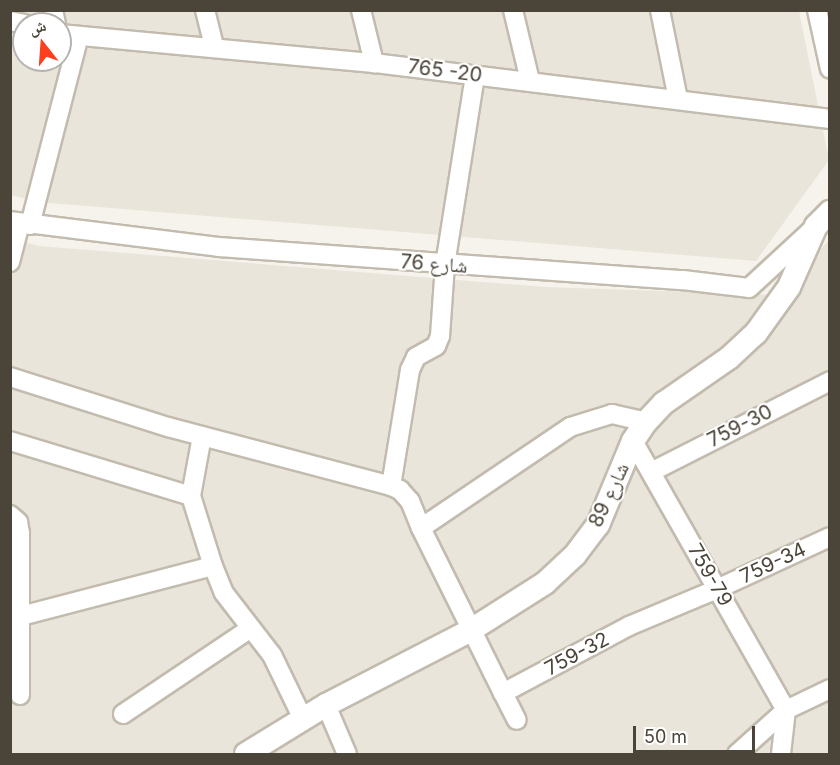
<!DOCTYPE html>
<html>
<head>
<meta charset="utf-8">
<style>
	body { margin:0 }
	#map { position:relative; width:840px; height:765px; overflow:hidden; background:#f6f3ec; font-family:Inter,"Noto Naskh Arabic",sans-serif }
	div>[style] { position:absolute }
	.residential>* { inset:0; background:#eae5da }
	.roads { filter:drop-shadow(2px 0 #c2bbae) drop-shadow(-2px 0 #c2bbae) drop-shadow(0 2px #c2bbae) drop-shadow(0 -2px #c2bbae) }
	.minor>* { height:18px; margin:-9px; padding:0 9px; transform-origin:9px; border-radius:9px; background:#fff }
	.tertiary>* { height:22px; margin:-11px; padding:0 11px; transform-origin:11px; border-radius:11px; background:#fff }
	span { translate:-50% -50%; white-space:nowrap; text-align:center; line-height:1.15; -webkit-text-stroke:4.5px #fff; paint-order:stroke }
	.street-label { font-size:20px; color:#4b4439 }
	.frame { position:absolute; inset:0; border:12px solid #4b4439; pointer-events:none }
	.north { position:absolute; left:12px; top:12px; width:60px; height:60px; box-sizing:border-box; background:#fff; border:2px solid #b7b4b0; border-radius:50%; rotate:343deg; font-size:16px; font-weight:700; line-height:24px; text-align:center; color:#4b4439 }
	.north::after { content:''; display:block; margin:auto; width:21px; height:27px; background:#fc3f1d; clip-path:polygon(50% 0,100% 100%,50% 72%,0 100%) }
	.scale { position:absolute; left:633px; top:726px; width:122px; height:27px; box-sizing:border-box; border:3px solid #4b4439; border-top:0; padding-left:8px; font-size:18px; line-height:21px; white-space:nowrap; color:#4b4439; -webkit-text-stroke:4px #fff; paint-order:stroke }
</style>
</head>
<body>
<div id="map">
	<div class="residential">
		<div style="clip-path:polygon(evenodd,10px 11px,799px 11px,829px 160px,756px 261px,38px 202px,11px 195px,10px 11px,24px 24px,60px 24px,60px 60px,24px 60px,24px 24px)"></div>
		<div style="clip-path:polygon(10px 238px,39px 246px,545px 287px,778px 295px,829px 240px,829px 754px,11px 754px)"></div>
	</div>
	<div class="roads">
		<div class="minor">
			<div style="left:53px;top:10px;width:14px;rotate:78deg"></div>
			<div style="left:205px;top:10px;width:38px;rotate:76deg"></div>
			<div style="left:361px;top:10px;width:55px;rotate:76.2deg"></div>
			<div style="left:513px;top:10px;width:73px;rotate:76.5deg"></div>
			<div style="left:660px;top:10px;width:91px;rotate:78.6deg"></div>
			<div style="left:817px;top:10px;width:60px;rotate:77.6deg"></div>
			<div style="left:10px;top:21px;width:14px;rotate:12deg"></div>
			<div style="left:60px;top:34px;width:315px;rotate:5.3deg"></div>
			<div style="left:374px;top:63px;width:459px;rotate:7deg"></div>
			<div style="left:10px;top:221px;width:211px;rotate:7.1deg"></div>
			<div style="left:219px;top:247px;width:465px;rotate:4.1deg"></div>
			<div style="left:683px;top:280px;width:66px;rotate:6.9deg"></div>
			<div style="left:749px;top:288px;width:87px;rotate:-42.7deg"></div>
			<div style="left:30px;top:225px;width:195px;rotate:-75.5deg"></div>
			<div style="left:10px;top:262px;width:40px;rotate:-75.6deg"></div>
			<div style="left:10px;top:377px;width:166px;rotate:17.6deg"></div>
			<div style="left:168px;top:427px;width:231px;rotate:14.8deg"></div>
			<div style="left:391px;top:486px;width:10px;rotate:24deg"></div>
			<div style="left:400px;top:490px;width:15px;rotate:48deg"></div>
			<div style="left:410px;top:501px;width:29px;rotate:68deg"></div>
			<div style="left:421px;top:528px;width:184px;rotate:63.6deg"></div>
			<div style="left:503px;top:693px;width:143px;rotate:-28deg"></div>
			<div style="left:629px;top:626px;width:95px;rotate:-22.8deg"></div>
			<div style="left:717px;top:589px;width:124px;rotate:-24.7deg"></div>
			<div style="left:202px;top:436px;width:61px;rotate:100.4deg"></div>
			<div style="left:191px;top:496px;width:73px;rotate:72.6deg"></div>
			<div style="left:213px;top:566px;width:29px;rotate:68deg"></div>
			<div style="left:224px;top:593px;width:78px;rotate:52.3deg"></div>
			<div style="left:272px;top:655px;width:71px;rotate:64.2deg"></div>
			<div style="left:10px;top:441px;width:189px;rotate:16.9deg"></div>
			<div style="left:633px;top:441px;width:309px;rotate:60.4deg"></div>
			<div style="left:786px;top:710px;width:44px;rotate:96.5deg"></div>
			<div style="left:651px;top:472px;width:201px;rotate:-26.9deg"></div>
			<div style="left:391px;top:486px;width:118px;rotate:-80.7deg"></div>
			<div style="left:410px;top:370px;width:14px;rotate:-65deg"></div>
			<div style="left:416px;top:357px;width:23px;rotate:-29deg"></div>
			<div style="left:436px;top:346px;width:11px;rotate:-68deg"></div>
			<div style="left:440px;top:336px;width:71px;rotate:-86deg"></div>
			<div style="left:445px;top:265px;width:192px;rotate:-81deg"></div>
			<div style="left:10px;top:515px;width:11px;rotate:41deg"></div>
			<div style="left:18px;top:522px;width:11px;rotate:80deg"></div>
			<div style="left:20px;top:533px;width:162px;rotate:90deg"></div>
			<div style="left:421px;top:528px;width:180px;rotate:-34.1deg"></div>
			<div style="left:570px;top:427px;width:44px;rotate:-17.2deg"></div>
			<div style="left:612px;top:414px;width:35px;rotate:13deg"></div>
			<div style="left:21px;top:616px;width:198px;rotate:-14.6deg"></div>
			<div style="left:503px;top:693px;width:30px;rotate:63deg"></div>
			<div style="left:326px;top:705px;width:53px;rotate:66.8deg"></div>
			<div style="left:123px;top:714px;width:154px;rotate:-33.9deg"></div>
			<div style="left:737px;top:754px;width:66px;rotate:-41.9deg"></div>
			<div style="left:786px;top:710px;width:49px;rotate:-25.5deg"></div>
		</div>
		<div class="tertiary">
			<div style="left:246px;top:754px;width:94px;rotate:-31.5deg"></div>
			<div style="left:326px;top:705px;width:163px;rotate:-27.3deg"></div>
			<div style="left:471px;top:630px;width:88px;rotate:-32.4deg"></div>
			<div style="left:545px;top:583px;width:41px;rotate:-43deg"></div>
			<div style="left:575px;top:555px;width:38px;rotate:-53deg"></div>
			<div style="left:598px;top:525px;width:91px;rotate:-67.4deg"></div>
			<div style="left:633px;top:441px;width:23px;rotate:-56deg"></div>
			<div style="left:646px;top:422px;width:26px;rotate:-47deg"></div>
			<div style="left:664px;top:403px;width:79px;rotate:-34.7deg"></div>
			<div style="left:729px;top:358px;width:37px;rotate:-43deg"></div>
			<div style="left:756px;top:333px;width:57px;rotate:-54.3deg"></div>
			<div style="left:789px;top:287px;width:67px;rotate:-66.1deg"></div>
			<div style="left:816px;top:226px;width:20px;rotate:-45deg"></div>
		</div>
	</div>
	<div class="street-label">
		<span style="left:445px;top:71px;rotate:7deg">765 -20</span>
		<span style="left:434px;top:264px;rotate:4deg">شارع 76</span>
		<span style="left:740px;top:426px;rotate:-27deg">759-30</span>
		<span style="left:609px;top:495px;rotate:-65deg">شارع 89</span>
		<span style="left:773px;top:563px;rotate:-25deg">759-34</span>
		<span style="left:710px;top:575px;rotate:60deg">759-79</span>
		<span style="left:577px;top:654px;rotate:-28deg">759-32</span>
	</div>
	<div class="frame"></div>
	<div class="north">ش</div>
	<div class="scale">50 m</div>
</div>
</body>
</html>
